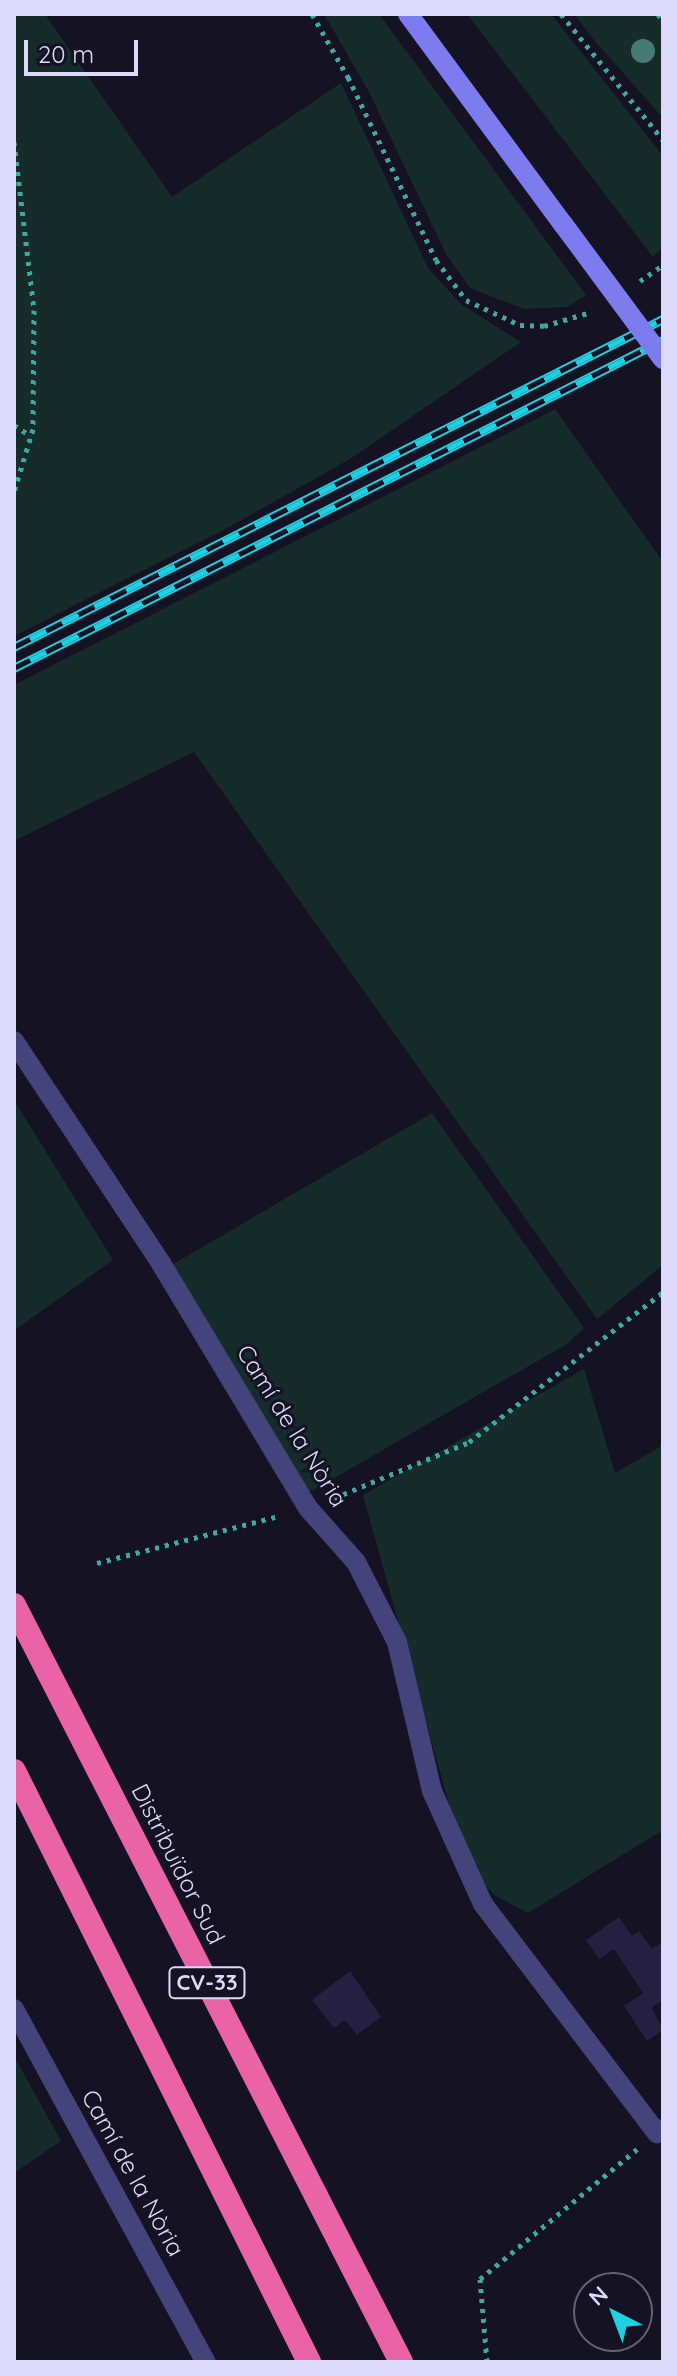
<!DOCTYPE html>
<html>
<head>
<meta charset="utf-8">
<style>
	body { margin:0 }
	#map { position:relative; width:677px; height:2376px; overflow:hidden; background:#141223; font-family:Quicksand,sans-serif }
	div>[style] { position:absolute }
	.green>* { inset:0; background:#152c2b }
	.building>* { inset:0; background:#262042 }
	.path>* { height:5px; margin-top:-2.5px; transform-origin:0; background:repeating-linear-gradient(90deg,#3fa8a0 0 4px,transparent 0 10px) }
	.street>* { height:20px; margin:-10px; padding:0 10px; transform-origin:10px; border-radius:10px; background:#44437c }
	.secondary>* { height:20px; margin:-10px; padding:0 10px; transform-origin:10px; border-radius:10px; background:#7d7cee }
	.highway>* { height:24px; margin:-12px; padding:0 12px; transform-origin:12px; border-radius:12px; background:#ea63a6 }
	.rail>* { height:9px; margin-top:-4.5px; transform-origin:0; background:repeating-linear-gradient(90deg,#141223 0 18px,#1ed0e1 0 36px); box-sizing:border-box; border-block:2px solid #1ed0e1 }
	.secondary-bridge>* { height:20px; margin:-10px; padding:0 10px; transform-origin:10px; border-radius:10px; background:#7d7cee }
	.trees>* { width:24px; height:24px; margin:-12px; border-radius:50%; background:#467b74 }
	span { translate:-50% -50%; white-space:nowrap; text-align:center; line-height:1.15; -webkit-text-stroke:6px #141223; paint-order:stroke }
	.shield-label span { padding:2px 6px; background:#141223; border:2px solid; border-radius:6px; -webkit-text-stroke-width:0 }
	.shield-label { font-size:22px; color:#dcd9fa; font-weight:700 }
	.street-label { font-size:24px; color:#dcd9fa }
	.frame { position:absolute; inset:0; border:16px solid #dcd9fa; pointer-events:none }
	.north { position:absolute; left:573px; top:2272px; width:80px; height:80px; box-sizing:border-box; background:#141223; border:2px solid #646279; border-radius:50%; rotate:318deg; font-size:22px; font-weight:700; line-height:32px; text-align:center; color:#dcd9fa }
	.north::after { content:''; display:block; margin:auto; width:28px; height:36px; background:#1ed0e1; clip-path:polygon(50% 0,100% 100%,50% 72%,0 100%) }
	.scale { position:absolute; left:24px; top:40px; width:114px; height:36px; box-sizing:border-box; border:4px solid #dcd9fa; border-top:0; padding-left:10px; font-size:24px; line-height:28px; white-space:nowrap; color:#dcd9fa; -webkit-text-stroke:6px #141223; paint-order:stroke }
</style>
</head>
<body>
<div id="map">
	<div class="green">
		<div style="clip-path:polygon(14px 14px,45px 14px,172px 197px,341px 83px,428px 268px,462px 305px,521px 342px,350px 459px,231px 526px,14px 636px)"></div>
		<div style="clip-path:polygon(324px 14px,379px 14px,586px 295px,567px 307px,524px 309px,470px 288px,446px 254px,369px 92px)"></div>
		<div style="clip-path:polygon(467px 14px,551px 14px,663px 156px,663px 247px,653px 257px)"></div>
		<div style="clip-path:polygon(574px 14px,663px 14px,663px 118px,593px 39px)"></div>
		<div style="clip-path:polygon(555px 409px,663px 562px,663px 1265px,597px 1319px,194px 752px,14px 841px,14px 685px)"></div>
		<div style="clip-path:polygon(14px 1100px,113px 1260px,15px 1330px,14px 1328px)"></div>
		<div style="clip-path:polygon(432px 1113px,584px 1328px,567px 1344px,310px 1492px,168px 1267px)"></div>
		<div style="clip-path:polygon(584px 1369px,615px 1473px,663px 1445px,663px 1830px,528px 1913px,494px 1895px,481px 1880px,454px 1822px,363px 1495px)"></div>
		<div style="clip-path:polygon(14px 2056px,61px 2141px,14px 2173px)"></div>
	</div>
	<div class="building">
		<div style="clip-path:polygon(619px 1917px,632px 1936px,639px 1931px,652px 1949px,663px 1941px,663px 2000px,652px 2008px,663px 2030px,647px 2041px,624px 2006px,643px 1993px,614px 1949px,599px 1959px,586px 1940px)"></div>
		<div style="clip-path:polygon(350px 1971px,381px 2017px,357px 2035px,345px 2020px,334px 2028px,312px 2000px)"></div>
	</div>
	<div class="path">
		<div style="left:312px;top:14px;width:73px;rotate:60.3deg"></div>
		<div style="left:348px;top:77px;width:203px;rotate:64.3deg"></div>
		<div style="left:436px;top:260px;width:50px;rotate:53.1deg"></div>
		<div style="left:466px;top:300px;width:60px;rotate:24.8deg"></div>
		<div style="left:520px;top:325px;width:24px;rotate:2deg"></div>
		<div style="left:544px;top:326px;width:49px;rotate:-16.6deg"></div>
		<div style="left:561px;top:14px;width:162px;rotate:51deg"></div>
		<div style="left:658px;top:14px;width:9px;rotate:54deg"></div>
		<div style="left:14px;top:142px;width:169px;rotate:83.2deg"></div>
		<div style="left:34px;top:310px;width:119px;rotate:90.5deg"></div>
		<div style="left:33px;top:429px;width:66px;rotate:106.8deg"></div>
		<div style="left:640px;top:281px;width:28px;rotate:-35deg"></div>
		<div style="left:14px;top:425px;width:20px;rotate:33deg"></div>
		<div style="left:334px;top:1498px;width:146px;rotate:-22.5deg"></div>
		<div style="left:469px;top:1442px;width:245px;rotate:-37.7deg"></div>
		<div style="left:97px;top:1563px;width:188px;rotate:-14.5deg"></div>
		<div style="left:487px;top:2362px;width:83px;rotate:-94.8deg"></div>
		<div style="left:480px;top:2279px;width:204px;rotate:-39.6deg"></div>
	</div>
	<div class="street">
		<div style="left:14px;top:1041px;width:268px;rotate:56.5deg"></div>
		<div style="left:162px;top:1265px;width:283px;rotate:59deg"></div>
		<div style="left:308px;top:1508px;width:72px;rotate:48.4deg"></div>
		<div style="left:356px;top:1562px;width:90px;rotate:62.9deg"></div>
		<div style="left:397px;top:1642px;width:153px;rotate:76.8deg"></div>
		<div style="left:432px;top:1791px;width:124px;rotate:65.7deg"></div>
		<div style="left:483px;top:1904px;width:288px;rotate:52.8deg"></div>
		<div style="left:657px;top:2133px;width:7px;rotate:-34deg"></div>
		<div style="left:14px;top:2009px;width:402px;rotate:61.5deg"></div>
	</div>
	<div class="secondary">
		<div style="left:408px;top:14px;width:261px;rotate:53.6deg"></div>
	</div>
	<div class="highway">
		<div style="left:14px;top:1605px;width:850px;rotate:62.92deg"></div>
		<div style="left:14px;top:1771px;width:661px;rotate:63.47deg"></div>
	</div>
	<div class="rail">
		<div style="left:14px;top:647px;width:727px;rotate:-26.81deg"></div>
		<div style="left:14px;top:668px;width:727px;rotate:-26.81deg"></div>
	</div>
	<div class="secondary-bridge">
		<div style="left:563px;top:224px;width:168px;rotate:53.5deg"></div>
	</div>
	<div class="trees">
		<div style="left:643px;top:51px"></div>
	</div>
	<div class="shield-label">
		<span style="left:207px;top:1983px">CV-33</span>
	</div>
	<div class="street-label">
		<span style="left:292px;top:1426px;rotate:58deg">Camí de la Nòria</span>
		<span style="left:178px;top:1864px;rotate:63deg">Distribuïdor Sud</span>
		<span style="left:133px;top:2173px;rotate:61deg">Camí de la Nòria</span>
	</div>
	<div class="frame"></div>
	<div class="north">N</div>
	<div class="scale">20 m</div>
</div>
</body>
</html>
